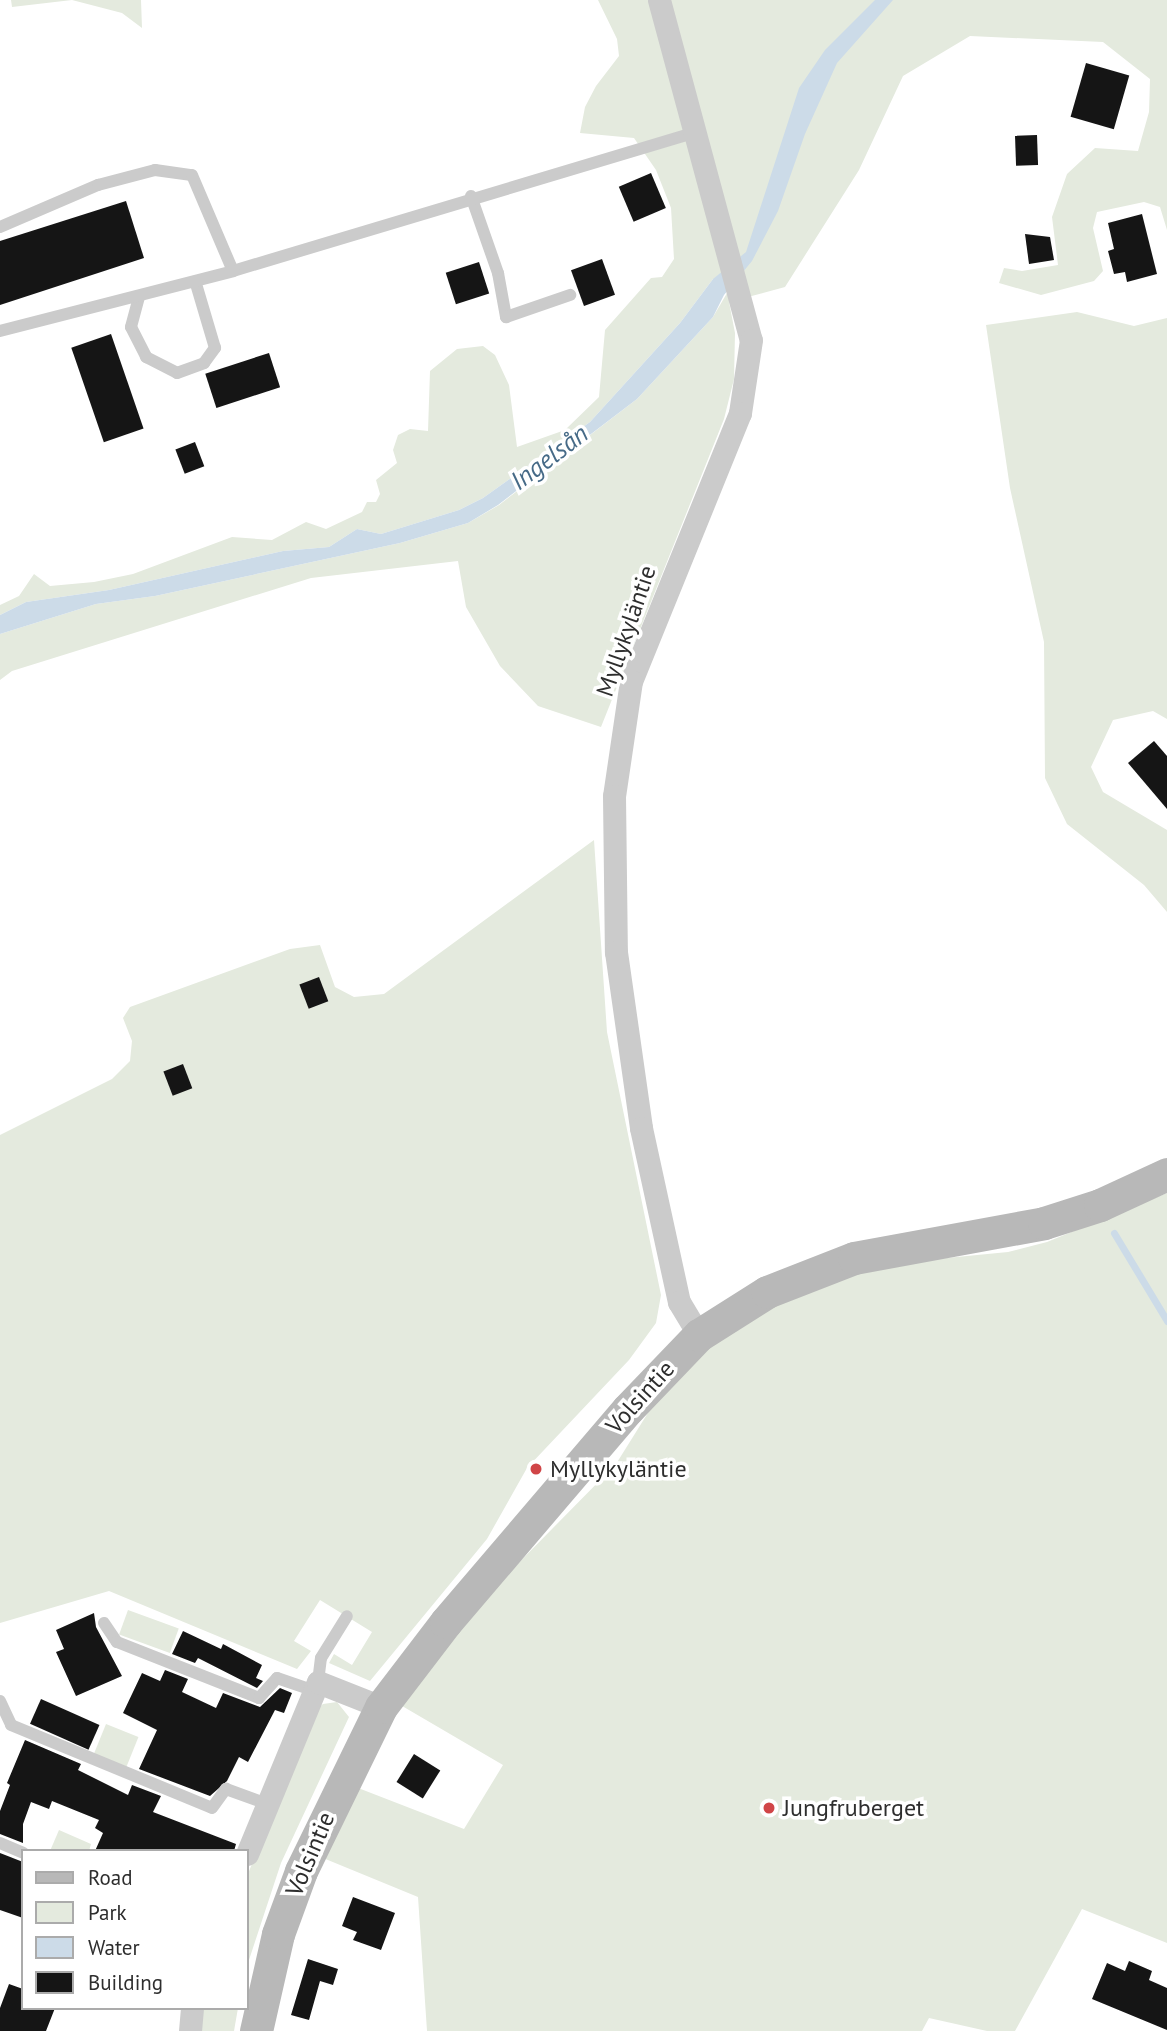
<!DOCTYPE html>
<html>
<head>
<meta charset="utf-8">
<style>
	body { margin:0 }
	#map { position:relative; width:1167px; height:2031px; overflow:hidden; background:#fff; font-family:"PT Sans",sans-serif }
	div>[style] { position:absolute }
	.green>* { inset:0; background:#e4eade; transform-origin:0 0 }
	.water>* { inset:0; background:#ccdbe8 }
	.stream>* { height:7px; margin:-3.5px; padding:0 3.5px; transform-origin:3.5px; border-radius:3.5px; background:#ccdbe8 }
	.building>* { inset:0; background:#151515; transform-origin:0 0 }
	.lane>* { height:12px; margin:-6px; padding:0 6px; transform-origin:6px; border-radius:6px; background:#cbcbcb }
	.street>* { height:23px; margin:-11.5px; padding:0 11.5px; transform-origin:11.5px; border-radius:11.5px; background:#cbcbcb }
	.secondary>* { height:33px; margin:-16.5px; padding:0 16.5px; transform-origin:16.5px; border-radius:16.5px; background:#b8b8b8 }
	.dots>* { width:19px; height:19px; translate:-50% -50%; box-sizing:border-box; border:4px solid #fff; border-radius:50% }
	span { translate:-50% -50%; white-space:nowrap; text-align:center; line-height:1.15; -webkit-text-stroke:7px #fff; paint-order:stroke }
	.street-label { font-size:24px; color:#2e2e2e }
	.poi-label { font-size:24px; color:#2e2e2e }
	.left { translate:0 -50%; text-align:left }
	.water-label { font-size:26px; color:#466a87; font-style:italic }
	.legend { position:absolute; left:21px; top:1849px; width:228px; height:161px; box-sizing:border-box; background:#fff; border:2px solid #ababab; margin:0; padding:9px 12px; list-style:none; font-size:21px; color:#2e2e2e }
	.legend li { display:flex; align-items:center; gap:14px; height:35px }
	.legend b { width:35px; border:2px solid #ababab }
</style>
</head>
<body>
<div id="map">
	<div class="green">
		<div style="clip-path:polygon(11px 0,141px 0,142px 28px,122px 13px,72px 0,12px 7px)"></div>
		<div style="clip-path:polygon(598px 0,1167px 0,1167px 230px,1160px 207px,1144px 202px,1097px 212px,1093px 228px,1103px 271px,1094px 281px,1041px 295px,999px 283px,1004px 268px,1022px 271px,1058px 265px,1052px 217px,1067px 174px,1095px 148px,1138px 151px,1149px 112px,1150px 79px,1103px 42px,970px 36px,903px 76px,859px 170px,785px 287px,729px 302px,735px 333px,734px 379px,724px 419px,601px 727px,538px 706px,500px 666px,466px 607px,458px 561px,311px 578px,12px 671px,0 680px,0 634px,96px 604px,155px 596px,400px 543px,468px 523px,499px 505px,637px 399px,713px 317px,730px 288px,713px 279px,680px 323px,590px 422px,483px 498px,459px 510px,381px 534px,357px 529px,329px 547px,283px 551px,109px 590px,26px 602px,0 615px,0 605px,19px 596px,34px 574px,50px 586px,94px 582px,133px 574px,232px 537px,272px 540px,306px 522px,326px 529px,362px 512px,367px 502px,376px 502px,380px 494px,376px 480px,397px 463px,393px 450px,398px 435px,410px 429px,428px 431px,430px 371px,457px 349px,483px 346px,495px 355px,509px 385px,517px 447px,565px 430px,599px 397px,605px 330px,651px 278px,662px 277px,674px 259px,671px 208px,656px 170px,634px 138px,580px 133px,585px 107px,596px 86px,619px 56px,617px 39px)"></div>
		<div style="clip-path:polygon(1077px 312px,1134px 326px,1167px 318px,1167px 719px,1153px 711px,1113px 720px,1091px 767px,1103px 792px,1167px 830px,1167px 912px,1144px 885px,1067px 824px,1045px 778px,1044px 642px,1010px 488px,986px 325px)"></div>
		<div style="clip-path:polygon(594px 840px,607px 1032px,661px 1295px,656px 1323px,629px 1360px,527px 1468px,487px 1539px,370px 1681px,329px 1663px,334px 1654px,352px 1665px,372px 1632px,320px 1600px,294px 1641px,311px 1651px,297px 1669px,109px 1591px,0 1623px,0 1135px,112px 1079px,130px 1061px,132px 1041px,123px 1018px,130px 1007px,290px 949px,320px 945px,335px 987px,354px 997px,384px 994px)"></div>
		<div style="clip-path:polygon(1167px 1193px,1167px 1943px,1082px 1909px,1015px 2031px,987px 2031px,929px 2018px,922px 2031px,427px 2031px,418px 1897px,323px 1858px,353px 1786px,464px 1829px,503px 1765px,397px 1703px,486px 1596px,616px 1464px,651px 1408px,705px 1349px,764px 1307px,818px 1283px,895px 1263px,1008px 1252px,1047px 1242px)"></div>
		<div style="left:128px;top:1610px;width:54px;height:26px;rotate:20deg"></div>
		<div style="clip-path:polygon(337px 1702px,349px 1717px,281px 1863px,247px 1966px,247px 1876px,316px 1710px,323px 1704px)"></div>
		<div style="left:106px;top:1724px;width:35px;height:33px;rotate:22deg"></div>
		<div style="clip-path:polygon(59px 1830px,91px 1844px,89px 1851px,50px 1851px)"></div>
		<div style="clip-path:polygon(198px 2008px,238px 2008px,234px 2031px,196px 2031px)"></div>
	</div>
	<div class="water">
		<div style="clip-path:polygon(875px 0,893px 0,837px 63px,805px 134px,778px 211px,752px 261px,724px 295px,713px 317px,637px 399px,498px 505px,468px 523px,400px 543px,155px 596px,96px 604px,0 634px,0 615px,26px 602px,109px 590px,283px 551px,329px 547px,357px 529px,381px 534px,459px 510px,483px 498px,590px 422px,680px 323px,713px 279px,746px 252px,799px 88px,825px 50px)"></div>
	</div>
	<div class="stream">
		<div style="left:1114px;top:1233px;width:103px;rotate:58.9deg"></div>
	</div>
	<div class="building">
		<div style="left:1086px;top:63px;width:45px;height:56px;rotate:16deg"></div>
		<div style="left:1037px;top:135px;width:30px;height:22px;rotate:88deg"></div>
		<div style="left:651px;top:173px;width:38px;height:35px;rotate:67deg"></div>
		<div style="clip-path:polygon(126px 201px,144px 258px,0 305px,0 241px)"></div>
		<div style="clip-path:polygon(1142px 214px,1157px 274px,1127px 282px,1125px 272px,1114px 274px,1108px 251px,1114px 249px,1108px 223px)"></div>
		<div style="clip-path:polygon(1025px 234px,1050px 237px,1054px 260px,1029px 264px)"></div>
		<div style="left:602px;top:259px;width:38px;height:33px;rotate:70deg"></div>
		<div style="left:479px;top:262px;width:33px;height:35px;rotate:72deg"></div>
		<div style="left:111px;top:334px;width:100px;height:42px;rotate:71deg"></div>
		<div style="left:269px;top:353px;width:36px;height:67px;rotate:72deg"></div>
		<div style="left:195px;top:442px;width:26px;height:21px;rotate:69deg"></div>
		<div style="clip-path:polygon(1154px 741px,1167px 756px,1167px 809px,1128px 763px)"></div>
		<div style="left:319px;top:977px;width:26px;height:21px;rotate:69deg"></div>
		<div style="left:183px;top:1064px;width:26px;height:21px;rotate:69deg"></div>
		<div style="clip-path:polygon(94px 1613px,96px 1627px,122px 1676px,76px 1696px,56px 1652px,64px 1649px,56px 1630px)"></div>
		<div style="clip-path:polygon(183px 1631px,221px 1649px,223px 1644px,262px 1665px,256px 1678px,263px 1681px,257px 1688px,198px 1658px,195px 1663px,172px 1654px)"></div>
		<div style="clip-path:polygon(165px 1670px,188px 1679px,182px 1692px,216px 1708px,223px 1693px,260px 1707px,280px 1688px,292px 1693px,284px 1713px,275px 1710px,248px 1762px,239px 1757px,227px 1781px,210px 1796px,139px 1769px,157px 1730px,123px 1713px,142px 1673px,160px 1681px)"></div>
		<div style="left:41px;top:1699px;width:64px;height:27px;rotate:24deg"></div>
		<div style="clip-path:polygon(25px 1740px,81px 1764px,78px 1770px,128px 1795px,132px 1785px,161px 1796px,153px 1812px,236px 1844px,234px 1851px,95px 1851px,103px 1833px,95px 1828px,99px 1820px,52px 1801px,49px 1809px,31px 1802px,23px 1824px,23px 1843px,0 1834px,0 1811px,10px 1785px,7px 1783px)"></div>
		<div style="left:414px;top:1754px;width:31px;height:33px;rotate:32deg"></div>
		<div style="clip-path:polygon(0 1853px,23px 1862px,23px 1918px,0 1910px)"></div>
		<div style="clip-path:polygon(353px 1897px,395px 1913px,381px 1950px,353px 1940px,357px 1932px,342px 1926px)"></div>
		<div style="clip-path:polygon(308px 1959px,338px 1969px,333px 1985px,320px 1981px,309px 2020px,291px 2015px)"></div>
		<div style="clip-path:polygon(1129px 1961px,1152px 1971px,1149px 1980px,1167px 1988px,1167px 2030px,1092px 1999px,1107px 1963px,1125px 1971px)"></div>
		<div style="clip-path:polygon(9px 1984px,23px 1989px,23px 2008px,55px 2008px,46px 2031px,0 2031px,0 2008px)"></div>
	</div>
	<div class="lane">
		<div style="left:471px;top:196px;width:82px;rotate:70.7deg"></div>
		<div style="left:498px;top:273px;width:45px;rotate:79.7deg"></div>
		<div style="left:506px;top:317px;width:68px;rotate:-19deg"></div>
		<div style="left:0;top:227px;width:107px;rotate:-23.2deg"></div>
		<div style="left:98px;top:185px;width:59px;rotate:-14.7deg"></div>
		<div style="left:155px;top:170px;width:37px;rotate:8deg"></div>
		<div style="left:192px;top:175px;width:104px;rotate:66.9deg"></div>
		<div style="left:233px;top:271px;width:483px;rotate:-16.7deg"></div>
		<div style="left:139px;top:297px;width:31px;rotate:105deg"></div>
		<div style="left:131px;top:327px;width:34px;rotate:63deg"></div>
		<div style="left:146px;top:357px;width:35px;rotate:27deg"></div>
		<div style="left:177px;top:373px;width:29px;rotate:-20deg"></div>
		<div style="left:204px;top:363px;width:19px;rotate:-54deg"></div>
		<div style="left:215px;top:348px;width:67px;rotate:-106.5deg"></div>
		<div style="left:0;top:331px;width:241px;rotate:-14.4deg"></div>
		<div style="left:104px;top:1623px;width:23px;rotate:56deg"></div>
		<div style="left:117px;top:1642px;width:153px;rotate:21.5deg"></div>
		<div style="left:259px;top:1698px;width:27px;rotate:-48deg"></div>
		<div style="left:277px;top:1678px;width:39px;rotate:19deg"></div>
		<div style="left:318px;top:1682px;width:24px;rotate:-83deg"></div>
		<div style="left:321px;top:1658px;width:49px;rotate:-58.2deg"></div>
		<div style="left:0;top:1701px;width:26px;rotate:65deg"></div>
		<div style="left:11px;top:1725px;width:217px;rotate:22.4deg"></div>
		<div style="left:212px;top:1808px;width:24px;rotate:-54deg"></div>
		<div style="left:226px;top:1789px;width:44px;rotate:20.1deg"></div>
		<div style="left:0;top:1843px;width:25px;rotate:23deg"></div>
	</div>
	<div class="street">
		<div style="left:659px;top:0;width:352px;rotate:74.9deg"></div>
		<div style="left:751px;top:340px;width:74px;rotate:98.6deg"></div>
		<div style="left:740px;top:413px;width:289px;rotate:112.1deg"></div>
		<div style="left:631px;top:681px;width:116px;rotate:98.4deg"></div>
		<div style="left:614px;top:796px;width:156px;rotate:89.3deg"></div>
		<div style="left:616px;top:952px;width:178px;rotate:81.9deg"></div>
		<div style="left:641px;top:1128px;width:178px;rotate:77.7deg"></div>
		<div style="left:679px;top:1302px;width:39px;rotate:59deg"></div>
		<div style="left:247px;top:1854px;width:186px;rotate:-67.6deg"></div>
		<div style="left:318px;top:1682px;width:68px;rotate:21.6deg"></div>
		<div style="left:190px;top:2031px;width:23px;rotate:-85deg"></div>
	</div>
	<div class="secondary">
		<div style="left:256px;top:2031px;width:99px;rotate:-77.2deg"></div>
		<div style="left:278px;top:1934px;width:67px;rotate:-69.9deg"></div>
		<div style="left:301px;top:1871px;width:182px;rotate:-64deg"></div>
		<div style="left:381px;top:1707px;width:107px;rotate:-52.6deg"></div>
		<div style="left:446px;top:1622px;width:280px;rotate:-49.5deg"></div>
		<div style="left:628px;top:1409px;width:103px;rotate:-46.2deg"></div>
		<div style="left:699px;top:1335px;width:80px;rotate:-32.3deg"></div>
		<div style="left:767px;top:1292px;width:93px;rotate:-21.3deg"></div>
		<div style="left:854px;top:1258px;width:193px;rotate:-10.4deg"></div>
		<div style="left:1044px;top:1223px;width:59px;rotate:-17.8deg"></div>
		<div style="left:1100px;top:1205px;width:74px;rotate:-24.8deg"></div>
	</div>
	<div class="dots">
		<div style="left:536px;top:1469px;background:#d04547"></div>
		<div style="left:769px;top:1808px;background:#d04547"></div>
	</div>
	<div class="street-label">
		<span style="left:626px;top:631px;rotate:-71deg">Myllykyläntie</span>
		<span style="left:640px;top:1397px;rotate:-48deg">Volsintie</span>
		<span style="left:310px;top:1854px;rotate:-67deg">Volsintie</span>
	</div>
	<div class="poi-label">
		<span class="left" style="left:550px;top:1469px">Myllykyläntie</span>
		<span class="left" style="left:783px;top:1808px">Jungfruberget</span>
	</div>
	<div class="water-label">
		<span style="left:549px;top:457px;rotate:-37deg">Ingelsån</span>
	</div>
	<ul class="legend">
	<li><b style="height:9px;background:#b8b8b8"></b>Road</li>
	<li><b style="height:19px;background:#e4eade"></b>Park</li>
	<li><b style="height:19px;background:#ccdbe8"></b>Water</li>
	<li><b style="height:19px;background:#151515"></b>Building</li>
	</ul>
</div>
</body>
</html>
